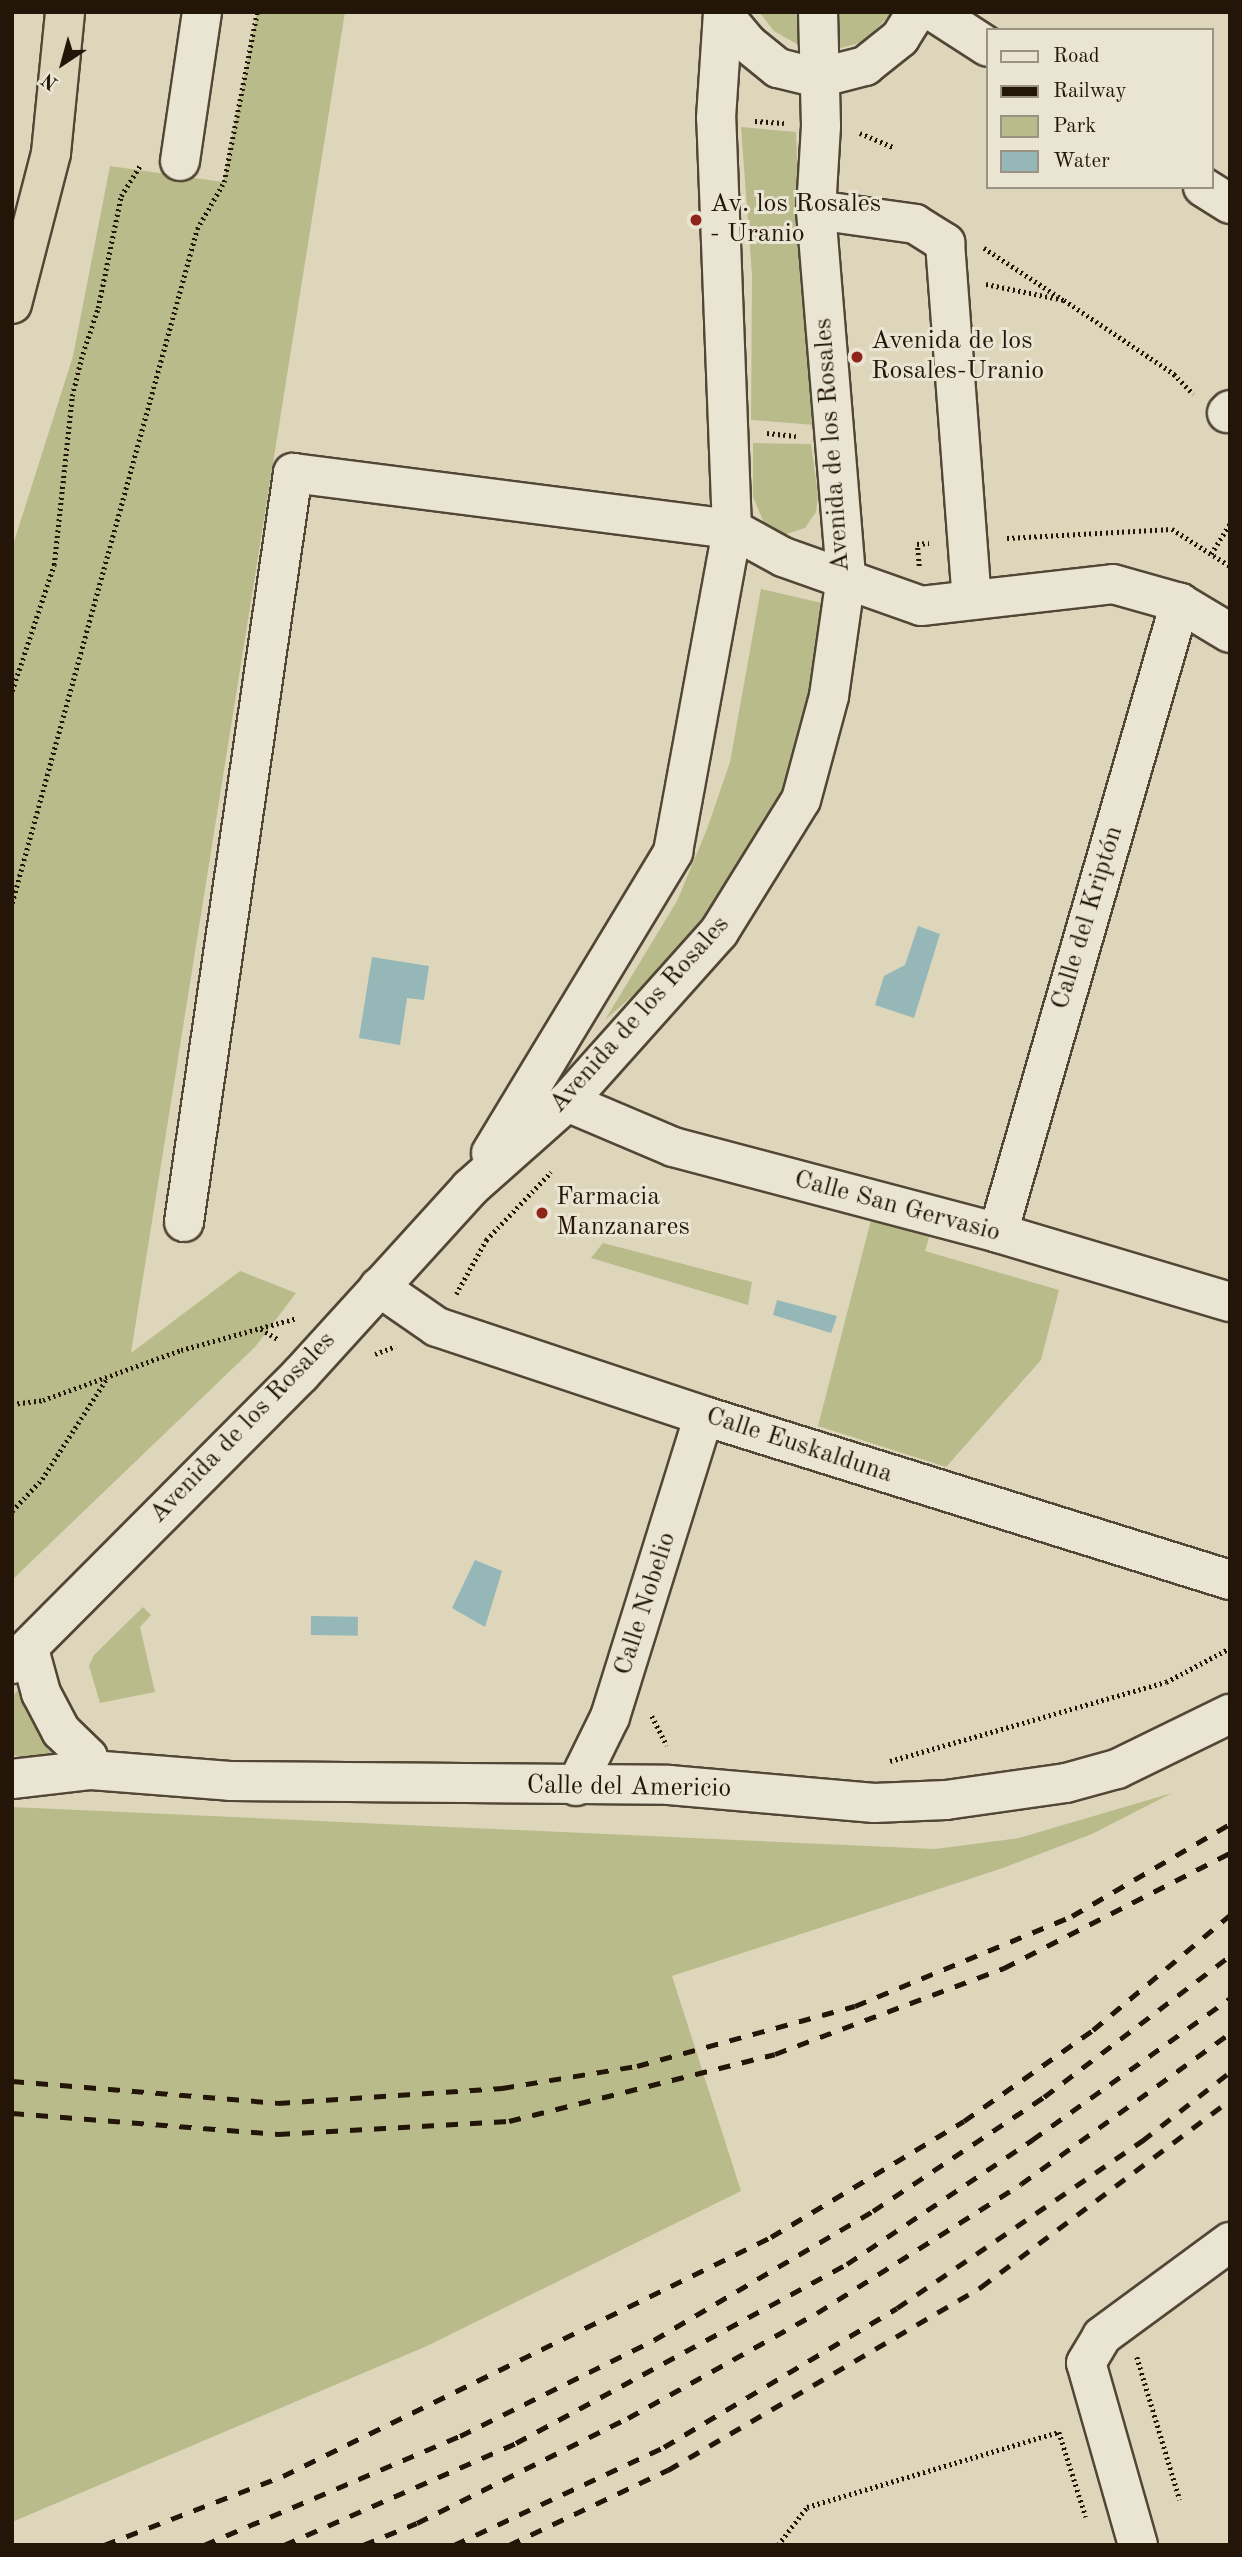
<!DOCTYPE html>
<html>
<head>
<meta charset="utf-8">
<style>
	body { margin:0 }
	#map { position:relative; width:1242px; height:2557px; overflow:hidden; background:#ded6bb; font-family:"Old Standard TT",serif }
	div>[style] { position:absolute }
	.green>* { inset:0; background:#babb8b }
	.water>* { inset:0; background:#95b7b7; transform-origin:0 0 }
	.path>* { height:4.5px; margin-top:-2.25px; transform-origin:0; background:repeating-linear-gradient(90deg,#231609 0 2px,transparent 0 5.5px) }
	.roads { filter:drop-shadow(2px 0 #524636) drop-shadow(-2px 0 #524636) drop-shadow(0 2px #524636) drop-shadow(0 -2px #524636) }
	.minor>* { height:38px; margin:-19px; padding:0 19px; transform-origin:19px; border-radius:19px; background:#eae4d3 }
	.highway>* { height:38px; margin:-19px; padding:0 19px; transform-origin:19px; border-radius:19px; background:#ded6bb }
	.rail>* { height:5px; margin-top:-2.5px; transform-origin:0; background:repeating-linear-gradient(90deg,#231609 0 12px,transparent 0 24px) }
	.dots>* { width:19px; height:19px; translate:-50% -50%; box-sizing:border-box; border:4px solid #eae4d3; border-radius:50% }
	span { translate:-50% -50%; white-space:nowrap; text-align:center; line-height:1.15; -webkit-text-stroke:6px #eae4d3; paint-order:stroke }
	.poi-label { font-size:26px; color:#231609 }
	.left { translate:0 -50%; text-align:left }
	.street-label { font-size:26px; color:#231609 }
	.frame { position:absolute; inset:0; border:14px solid #231609; pointer-events:none }
	.legend { position:absolute; left:986px; top:28px; width:228px; height:161px; box-sizing:border-box; background:#eae4d3; border:2px solid #9a9282; margin:0; padding:9px 12px; list-style:none; font-size:21px; color:#231609 }
	.legend li { display:flex; align-items:center; gap:14px; height:35px }
	.legend b { width:35px; border:2px solid #9a9282 }
	.north { position:absolute; left:28px; top:28px; width:70px; height:70px; -webkit-text-stroke:5px #eae4d3; paint-order:stroke; rotate:216deg; font-size:19px; font-weight:700; line-height:28px; text-align:center; color:#231609 }
	.north::after { content:''; display:block; margin:auto; width:24px; height:32px; background:#231609; clip-path:polygon(50% 0,100% 100%,50% 72%,0 100%) }
</style>
</head>
<body>
<div id="map">
	<div class="green">
		<div style="clip-path:polygon(257px 12px,345px 12px,131px 1353px,240px 1271px,296px 1293px,255px 1347px,12px 1580px,12px 548px,73px 356px,110px 166px,223px 182px)"></div>
		<div style="clip-path:polygon(759px 12px,803px 12px,800px 46px,774px 31px)"></div>
		<div style="clip-path:polygon(832px 12px,893px 12px,863px 42px,830px 51px)"></div>
		<div style="clip-path:polygon(741px 127px,796px 132px,803px 311px,815px 425px,751px 420px,752px 275px)"></div>
		<div style="clip-path:polygon(753px 443px,811px 444px,818px 495px,816px 512px,805px 528px,783px 535px,764px 523px,753px 497px)"></div>
		<div style="clip-path:polygon(761px 589px,822px 603px,820px 659px,788px 789px,689px 946px,605px 1020px,677px 901px,707px 829px,730px 762px)"></div>
		<div style="clip-path:polygon(871px 1220px,929px 1237px,925px 1251px,1059px 1290px,1041px 1360px,946px 1467px,818px 1426px)"></div>
		<div style="clip-path:polygon(603px 1243px,752px 1282px,748px 1305px,591px 1258px)"></div>
		<div style="clip-path:polygon(143px 1607px,151px 1615px,140px 1627px,155px 1692px,100px 1703px,89px 1666px,94px 1655px)"></div>
		<div style="clip-path:polygon(25px 1682px,73px 1766px,35px 1766px,12px 1754px,12px 1697px)"></div>
		<div style="clip-path:polygon(1172px 1793px,1092px 1834px,1000px 1869px,672px 1976px,741px 2191px,427px 2346px,12px 2522px,12px 1807px,935px 1849px,1019px 1838px)"></div>
	</div>
	<div class="water">
		<div style="clip-path:polygon(918px 926px,940px 934px,914px 1018px,875px 1005px,884px 976px,905px 965px)"></div>
		<div style="clip-path:polygon(372px 957px,429px 966px,424px 1000px,407px 998px,400px 1045px,359px 1038px)"></div>
		<div style="clip-path:polygon(777px 1300px,837px 1316px,831px 1333px,773px 1315px)"></div>
		<div style="clip-path:polygon(475px 1560px,502px 1571px,485px 1627px,452px 1608px)"></div>
		<div style="left:311px;top:1616px;width:47px;height:19px;rotate:1deg"></div>
	</div>
	<div class="path">
		<div style="left:755px;top:121px;width:29px;rotate:4deg"></div>
		<div style="left:860px;top:133px;width:38px;rotate:23deg"></div>
		<div style="left:984px;top:248px;width:93px;rotate:33.2deg"></div>
		<div style="left:986px;top:284px;width:80px;rotate:11.6deg"></div>
		<div style="left:1064px;top:300px;width:133px;rotate:33.9deg"></div>
		<div style="left:1174px;top:374px;width:28px;rotate:46deg"></div>
		<div style="left:767px;top:433px;width:29px;rotate:6deg"></div>
		<div style="left:1007px;top:538px;width:165px;rotate:-3.1deg"></div>
		<div style="left:1172px;top:529px;width:69px;rotate:32.5deg"></div>
		<div style="left:1211px;top:554px;width:36px;rotate:-58deg"></div>
		<div style="left:919px;top:566px;width:22px;rotate:-95deg"></div>
		<div style="left:917px;top:544px;width:12px;rotate:-5deg"></div>
		<div style="left:12px;top:691px;width:133px;rotate:-71.6deg"></div>
		<div style="left:54px;top:565px;width:170px;rotate:-83.9deg"></div>
		<div style="left:72px;top:396px;width:38px;rotate:-76deg"></div>
		<div style="left:81px;top:359px;width:54px;rotate:-71.6deg"></div>
		<div style="left:98px;top:308px;width:114px;rotate:-78.4deg"></div>
		<div style="left:121px;top:196px;width:36px;rotate:-58deg"></div>
		<div style="left:12px;top:903px;width:699px;rotate:-74.65deg"></div>
		<div style="left:197px;top:229px;width:54px;rotate:-60.1deg"></div>
		<div style="left:224px;top:182px;width:173px;rotate:-79deg"></div>
		<div style="left:456px;top:1294px;width:62px;rotate:-60.9deg"></div>
		<div style="left:486px;top:1240px;width:94px;rotate:-46.3deg"></div>
		<div style="left:261px;top:1329px;width:21px;rotate:31deg"></div>
		<div style="left:375px;top:1354px;width:22px;rotate:-21deg"></div>
		<div style="left:12px;top:1404px;width:31px;rotate:-7deg"></div>
		<div style="left:43px;top:1400px;width:147px;rotate:-19.9deg"></div>
		<div style="left:181px;top:1350px;width:120px;rotate:-15.4deg"></div>
		<div style="left:12px;top:1511px;width:44px;rotate:-46.8deg"></div>
		<div style="left:42px;top:1479px;width:120px;rotate:-57.2deg"></div>
		<div style="left:652px;top:1716px;width:33px;rotate:63deg"></div>
		<div style="left:890px;top:1761px;width:287px;rotate:-16deg"></div>
		<div style="left:1166px;top:1682px;width:72px;rotate:-28deg"></div>
		<div style="left:1137px;top:2357px;width:149px;rotate:73.3deg"></div>
		<div style="left:778px;top:2545px;width:48px;rotate:-52.7deg"></div>
		<div style="left:807px;top:2507px;width:263px;rotate:-16.6deg"></div>
		<div style="left:1059px;top:2432px;width:89px;rotate:72.4deg"></div>
	</div>
	<div class="roads">
		<div class="minor">
			<div style="left:934px;top:12px;width:64px;rotate:32.9deg"></div>
			<div style="left:723px;top:14px;width:38px;rotate:50deg"></div>
			<div style="left:747px;top:43px;width:40px;rotate:39deg"></div>
			<div style="left:778px;top:68px;width:41px;rotate:14deg"></div>
			<div style="left:818px;top:78px;width:49px;rotate:-14.3deg"></div>
			<div style="left:865px;top:66px;width:45px;rotate:-38.7deg"></div>
			<div style="left:900px;top:38px;width:31px;rotate:-58deg"></div>
			<div style="left:180px;top:161px;width:151px;rotate:-81.6deg"></div>
			<div style="left:1203px;top:187px;width:32px;rotate:32deg"></div>
			<div style="left:816px;top:210px;width:100px;rotate:8deg"></div>
			<div style="left:915px;top:224px;width:36px;rotate:32deg"></div>
			<div style="left:945px;top:243px;width:356px;rotate:85.7deg"></div>
			<div style="left:1227px;top:413px;width:4px;rotate:-45deg"></div>
			<div style="left:567px;top:1102px;width:115px;rotate:23deg"></div>
			<div style="left:673px;top:1147px;width:336px;rotate:14.8deg"></div>
			<div style="left:998px;top:1233px;width:242px;rotate:16.6deg"></div>
			<div style="left:491px;top:1153px;width:352px;rotate:-58.8deg"></div>
			<div style="left:673px;top:852px;width:328px;rotate:-79.6deg"></div>
			<div style="left:732px;top:529px;width:411px;rotate:-92.2deg"></div>
			<div style="left:716px;top:118px;width:106px;rotate:-86.2deg"></div>
			<div style="left:184px;top:1222px;width:757px;rotate:-81.72deg"></div>
			<div style="left:293px;top:473px;width:443px;rotate:7.3deg"></div>
			<div style="left:732px;top:529px;width:58px;rotate:28.8deg"></div>
			<div style="left:783px;top:557px;width:146px;rotate:19.5deg"></div>
			<div style="left:921px;top:606px;width:193px;rotate:-6.5deg"></div>
			<div style="left:1113px;top:584px;width:70px;rotate:15.8deg"></div>
			<div style="left:1180px;top:603px;width:58px;rotate:31deg"></div>
			<div style="left:998px;top:1233px;width:656px;rotate:-73.89deg"></div>
			<div style="left:379px;top:1287px;width:70px;rotate:34.6deg"></div>
			<div style="left:437px;top:1327px;width:281px;rotate:18.4deg"></div>
			<div style="left:704px;top:1416px;width:551px;rotate:17.32deg"></div>
			<div style="left:29px;top:1649px;width:46px;rotate:74.7deg"></div>
			<div style="left:41px;top:1693px;width:43px;rotate:62.2deg"></div>
			<div style="left:61px;top:1731px;width:37px;rotate:44deg"></div>
			<div style="left:88px;top:1757px;width:13px;rotate:77deg"></div>
			<div style="left:12px;top:1664px;width:409px;rotate:-45.1deg"></div>
			<div style="left:301px;top:1374px;width:251px;rotate:-47.7deg"></div>
			<div style="left:470px;top:1188px;width:130px;rotate:-41.6deg"></div>
			<div style="left:567px;top:1102px;width:228px;rotate:-48.2deg"></div>
			<div style="left:719px;top:932px;width:155px;rotate:-58.2deg"></div>
			<div style="left:801px;top:800px;width:108px;rotate:-74.9deg"></div>
			<div style="left:829px;top:696px;width:121px;rotate:-81.9deg"></div>
			<div style="left:846px;top:576px;width:367px;rotate:-94.7deg"></div>
			<div style="left:816px;top:210px;width:84px;rotate:-86.6deg"></div>
			<div style="left:821px;top:126px;width:114px;rotate:-91.5deg"></div>
			<div style="left:12px;top:1779px;width:80px;rotate:-6.5deg"></div>
			<div style="left:91px;top:1770px;width:139px;rotate:4.5deg"></div>
			<div style="left:230px;top:1781px;width:439px;rotate:0.5deg"></div>
			<div style="left:669px;top:1785px;width:206px;rotate:5deg"></div>
			<div style="left:874px;top:1803px;width:72px;rotate:-2.4deg"></div>
			<div style="left:946px;top:1800px;width:121px;rotate:-8.1deg"></div>
			<div style="left:1066px;top:1783px;width:53px;rotate:-15.4deg"></div>
			<div style="left:1117px;top:1769px;width:126px;rotate:-26deg"></div>
			<div style="left:576px;top:1786px;width:77px;rotate:-63.8deg"></div>
			<div style="left:610px;top:1717px;width:315px;rotate:-72.7deg"></div>
			<div style="left:1138px;top:2545px;width:189px;rotate:-105.9deg"></div>
			<div style="left:1086px;top:2363px;width:31px;rotate:-59deg"></div>
			<div style="left:1102px;top:2336px;width:159px;rotate:-36.3deg"></div>
		</div>
		<div class="highway">
			<div style="left:12px;top:304px;width:156px;rotate:-75.5deg"></div>
			<div style="left:51px;top:153px;width:142px;rotate:-84.3deg"></div>
		</div>
	</div>
	<div class="rail">
		<div style="left:12px;top:2081px;width:267px;rotate:4.7deg"></div>
		<div style="left:278px;top:2103px;width:225px;rotate:-3.8deg"></div>
		<div style="left:502px;top:2088px;width:137px;rotate:-9.3deg"></div>
		<div style="left:637px;top:2066px;width:226px;rotate:-15.4deg"></div>
		<div style="left:855px;top:2006px;width:235px;rotate:-22.5deg"></div>
		<div style="left:1072px;top:1916px;width:183px;rotate:-30.2deg"></div>
		<div style="left:12px;top:2113px;width:267px;rotate:4.5deg"></div>
		<div style="left:278px;top:2134px;width:231px;rotate:-3.2deg"></div>
		<div style="left:509px;top:2121px;width:274px;rotate:-14.1deg"></div>
		<div style="left:775px;top:2054px;width:245px;rotate:-20.6deg"></div>
		<div style="left:1004px;top:1968px;width:254px;rotate:-27deg"></div>
		<div style="left:104px;top:2545px;width:192px;rotate:-21.1deg"></div>
		<div style="left:283px;top:2476px;width:543px;rotate:-26.09deg"></div>
		<div style="left:771px;top:2237px;width:225px;rotate:-31deg"></div>
		<div style="left:964px;top:2121px;width:158px;rotate:-35.2deg"></div>
		<div style="left:1093px;top:2030px;width:179px;rotate:-40deg"></div>
		<div style="left:204px;top:2545px;width:278px;rotate:-23.1deg"></div>
		<div style="left:460px;top:2436px;width:216px;rotate:-26.3deg"></div>
		<div style="left:654px;top:2340px;width:254px;rotate:-30.5deg"></div>
		<div style="left:873px;top:2211px;width:206px;rotate:-33.7deg"></div>
		<div style="left:1044px;top:2097px;width:233px;rotate:-37.2deg"></div>
		<div style="left:284px;top:2545px;width:253px;rotate:-23.7deg"></div>
		<div style="left:516px;top:2443px;width:376px;rotate:-28.4deg"></div>
		<div style="left:847px;top:2264px;width:223px;rotate:-33.8deg"></div>
		<div style="left:1032px;top:2140px;width:244px;rotate:-35.6deg"></div>
		<div style="left:363px;top:2545px;width:58px;rotate:-22.2deg"></div>
		<div style="left:417px;top:2523px;width:236px;rotate:-26.5deg"></div>
		<div style="left:628px;top:2418px;width:216px;rotate:-29.1deg"></div>
		<div style="left:817px;top:2313px;width:241px;rotate:-32.3deg"></div>
		<div style="left:1021px;top:2184px;width:258px;rotate:-35.8deg"></div>
		<div style="left:454px;top:2545px;width:232px;rotate:-25deg"></div>
		<div style="left:664px;top:2447px;width:271px;rotate:-30.8deg"></div>
		<div style="left:897px;top:2308px;width:297px;rotate:-34.3deg"></div>
		<div style="left:1142px;top:2141px;width:112px;rotate:-38.1deg"></div>
		<div style="left:509px;top:2545px;width:176px;rotate:-25.3deg"></div>
		<div style="left:668px;top:2470px;width:363px;rotate:-30.3deg"></div>
		<div style="left:981px;top:2287px;width:311px;rotate:-36.9deg"></div>
	</div>
	<div class="dots">
		<div style="left:696px;top:220px;background:#8f2418"></div>
		<div style="left:857px;top:357px;background:#8f2418"></div>
		<div style="left:542px;top:1213px;background:#8f2418"></div>
	</div>
	<div class="poi-label">
		<span class="left" style="left:710px;top:220px">Av. los Rosales<br>- Uranio</span>
		<span class="left" style="left:871px;top:357px">Avenida de los<br>Rosales-Uranio</span>
		<span class="left" style="left:556px;top:1213px">Farmacia<br>Manzanares</span>
	</div>
	<div class="street-label">
		<span style="left:833px;top:445px;rotate:-94deg">Avenida de los Rosales</span>
		<span style="left:1088px;top:918px;rotate:-73deg">Calle del Kriptón</span>
		<span style="left:640px;top:1015px;rotate:-48deg">Avenida de los Rosales</span>
		<span style="left:897px;top:1207px;rotate:15deg">Calle San Gervasio</span>
		<span style="left:243px;top:1428px;rotate:-46deg">Avenida de los Rosales</span>
		<span style="left:799px;top:1446px;rotate:18deg">Calle Euskalduna</span>
		<span style="left:646px;top:1604px;rotate:-72deg">Calle Nobelio</span>
		<span style="left:629px;top:1788px;rotate:1deg">Calle del Americio</span>
	</div>
	<div class="frame"></div>
	<ul class="legend">
	<li><b style="height:9px;background:#eae4d3"></b>Road</li>
	<li><b style="height:9px;background:#231609"></b>Railway</li>
	<li><b style="height:19px;background:#babb8b"></b>Park</li>
	<li><b style="height:19px;background:#95b7b7"></b>Water</li>
	</ul>
	<div class="north">N</div>
</div>
</body>
</html>
